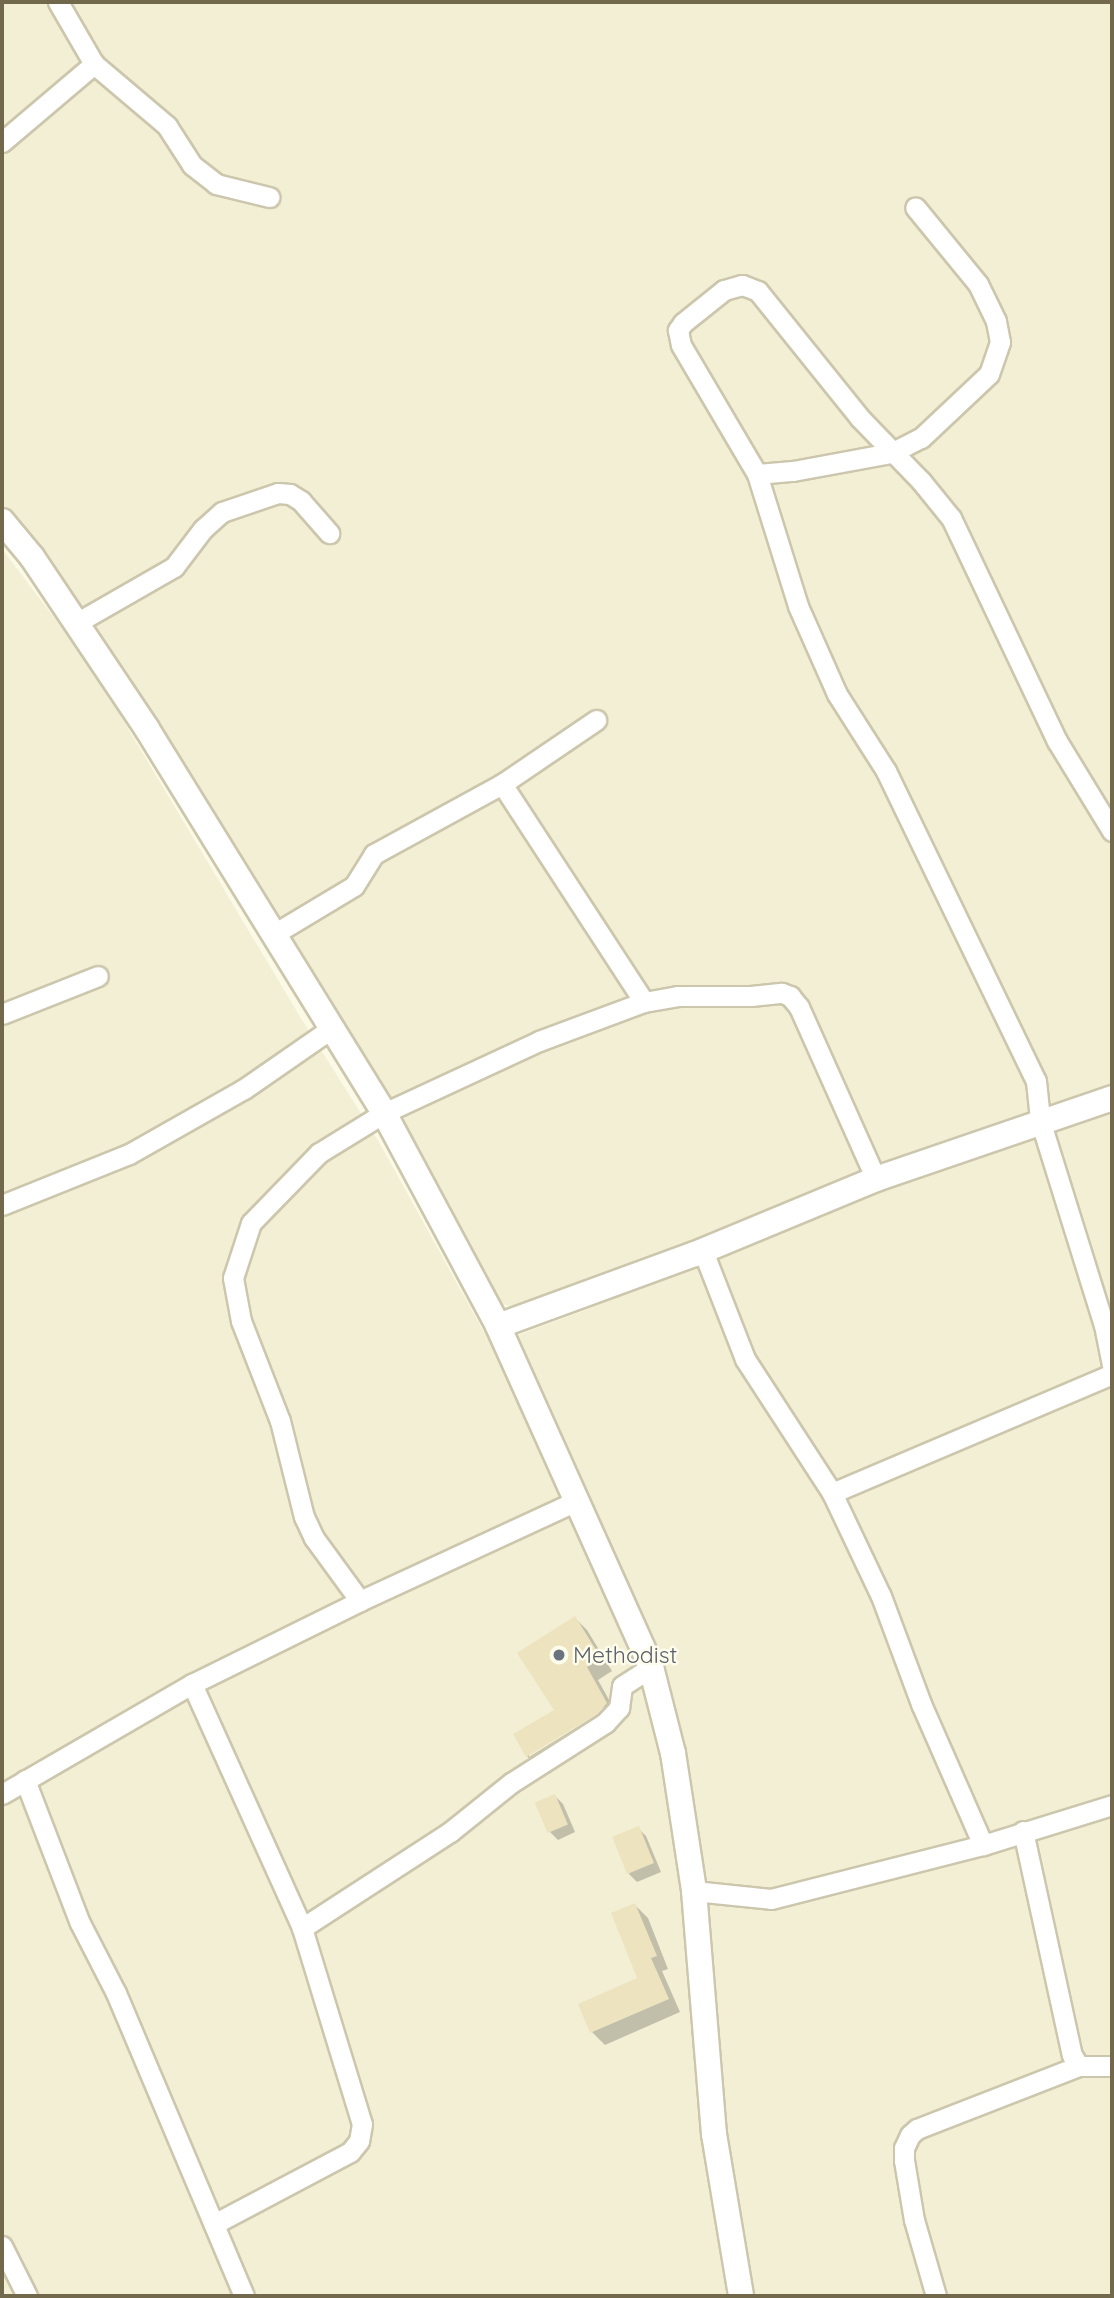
<!DOCTYPE html>
<html>
<head>
<meta charset="utf-8">
<style>
	body { margin:0 }
	#map { position:relative; width:1114px; height:2298px; overflow:hidden; background:#fbfae6; font-family:Quicksand,sans-serif }
	div>[style] { position:absolute }
	.residential>* { inset:0; background:#f2efd5 }
	.shadow>* { inset:0; background:#0003 }
	.building>* { inset:0; background:#eee3bf; transform-origin:0 0 }
	.roads { filter:drop-shadow(2px 0 #ccc6ad) drop-shadow(-2px 0 #ccc6ad) drop-shadow(0 2px #ccc6ad) drop-shadow(0 -2px #ccc6ad) }
	.minor>* { height:19px; margin:-9.5px; padding:0 9.5px; transform-origin:9.5px; border-radius:9.5px; background:#fff }
	.tertiary>* { height:24px; margin:-12px; padding:0 12px; transform-origin:12px; border-radius:12px; background:#fff }
	.dots>* { width:19px; height:19px; translate:-50% -50%; box-sizing:border-box; border:4px solid #fefdec; border-radius:50% }
	span { translate:-50% -50%; white-space:nowrap; text-align:center; line-height:1.15; -webkit-text-stroke:5px #fefdec; paint-order:stroke }
	.worship-label { font-size:23px; color:#5b616d }
	.left { translate:0 -50%; text-align:left }
	.frame { position:absolute; inset:0; border:4px solid #72684c; pointer-events:none }
</style>
</head>
<body>
<div id="map">
	<div class="residential">
		<div style="clip-path:polygon(2px 2px,1112px 2px,1112px 1085px,928px 1146px,756px 1218px,519px 1308px,493px 1302px,404px 1131px,320px 984px,109px 646px,58px 579px,2px 514px)"></div>
		<div style="clip-path:polygon(2px 549px,90px 665px,302px 1020px,379px 1142px,491px 1345px,583px 1311px,936px 1167px,1112px 1109px,1112px 2296px,2px 2296px)"></div>
	</div>
	<div class="shadow">
		<div style="clip-path:polygon(evenodd,575px 1618px,587px 1630px,612px 1671px,598px 1680px,618px 1716px,609px 1726px,539px 1768px,527px 1756px,515px 1734px,556px 1710px,520px 1654px,575px 1618px,604px 1707px,605px 1710px,529px 1757px,529px 1753px,604px 1707px)"></div>
		<div style="clip-path:polygon(555px 1796px,563px 1804px,575px 1832px,558px 1840px,550px 1832px)"></div>
		<div style="clip-path:polygon(638px 1828px,646px 1836px,661px 1872px,637px 1882px,629px 1874px)"></div>
		<div style="clip-path:polygon(635px 1905px,648px 1918px,668px 1969px,662px 1971px,680px 2012px,605px 2045px,592px 2032px,580px 2005px,639px 1979px)"></div>
	</div>
	<div class="building">
		<div style="clip-path:polygon(575px 1616px,601px 1658px,587px 1667px,607px 1703px,597px 1714px,526px 1757px,513px 1734px,554px 1710px,517px 1653px)"></div>
		<div style="left:555px;top:1794px;width:33px;height:22px;rotate:67deg"></div>
		<div style="left:639px;top:1826px;width:40px;height:29px;rotate:68deg"></div>
		<div style="clip-path:polygon(635px 1903px,657px 1956px,651px 1958px,669px 1999px,590px 2033px,578px 2004px,637px 1978px,611px 1913px)"></div>
	</div>
	<div class="roads">
		<div class="minor">
			<div style="left:58px;top:2px;width:72px;rotate:59.9deg"></div>
			<div style="left:94px;top:64px;width:96px;rotate:40.3deg"></div>
			<div style="left:167px;top:126px;width:46px;rotate:57.3deg"></div>
			<div style="left:192px;top:165px;width:31px;rotate:38deg"></div>
			<div style="left:216px;top:184px;width:55px;rotate:13.8deg"></div>
			<div style="left:2px;top:142px;width:121px;rotate:-40.3deg"></div>
			<div style="left:757px;top:474px;width:36px;rotate:-5deg"></div>
			<div style="left:793px;top:471px;width:100px;rotate:-10.4deg"></div>
			<div style="left:891px;top:453px;width:34px;rotate:-27deg"></div>
			<div style="left:921px;top:438px;width:93px;rotate:-43.3deg"></div>
			<div style="left:989px;top:374px;width:34px;rotate:-71deg"></div>
			<div style="left:1000px;top:342px;width:21px;rotate:-101deg"></div>
			<div style="left:996px;top:321px;width:41px;rotate:-115.9deg"></div>
			<div style="left:978px;top:284px;width:99px;rotate:-129.3deg"></div>
			<div style="left:78px;top:622px;width:111px;rotate:-29.8deg"></div>
			<div style="left:174px;top:567px;width:48px;rotate:-52.7deg"></div>
			<div style="left:203px;top:529px;width:25px;rotate:-42deg"></div>
			<div style="left:222px;top:512px;width:59px;rotate:-18.7deg"></div>
			<div style="left:278px;top:493px;width:12px;rotate:5deg"></div>
			<div style="left:290px;top:494px;width:13px;rotate:32deg"></div>
			<div style="left:301px;top:501px;width:43px;rotate:48.8deg"></div>
			<div style="left:502px;top:784px;width:260px;rotate:56.9deg"></div>
			<div style="left:1112px;top:831px;width:105px;rotate:-121.4deg"></div>
			<div style="left:1057px;top:741px;width:247px;rotate:-115.4deg"></div>
			<div style="left:951px;top:518px;width:48px;rotate:-129deg"></div>
			<div style="left:921px;top:481px;width:88px;rotate:-134.1deg"></div>
			<div style="left:860px;top:418px;width:163px;rotate:-128.8deg"></div>
			<div style="left:758px;top:291px;width:17px;rotate:-159deg"></div>
			<div style="left:742px;top:285px;width:19px;rotate:164deg"></div>
			<div style="left:724px;top:290px;width:53px;rotate:141.2deg"></div>
			<div style="left:683px;top:323px;width:9px;rotate:126deg"></div>
			<div style="left:678px;top:330px;width:15px;rotate:79deg"></div>
			<div style="left:681px;top:345px;width:150px;rotate:59.5deg"></div>
			<div style="left:757px;top:474px;width:138px;rotate:72.7deg"></div>
			<div style="left:798px;top:606px;width:96px;rotate:66.1deg"></div>
			<div style="left:837px;top:694px;width:91px;rotate:57.5deg"></div>
			<div style="left:886px;top:771px;width:344px;rotate:64.2deg"></div>
			<div style="left:1036px;top:1081px;width:39px;rotate:84deg"></div>
			<div style="left:1040px;top:1120px;width:215px;rotate:72.7deg"></div>
			<div style="left:1104px;top:1325px;width:41px;rotate:78.7deg"></div>
			<div style="left:274px;top:934px;width:93px;rotate:-31deg"></div>
			<div style="left:354px;top:886px;width:38px;rotate:-58deg"></div>
			<div style="left:374px;top:854px;width:146px;rotate:-28.7deg"></div>
			<div style="left:502px;top:784px;width:114px;rotate:-34.2deg"></div>
			<div style="left:2px;top:1014px;width:103px;rotate:-21.6deg"></div>
			<div style="left:2px;top:1205px;width:137px;rotate:-21.9deg"></div>
			<div style="left:129px;top:1154px;width:132px;rotate:-29.5deg"></div>
			<div style="left:244px;top:1089px;width:107px;rotate:-34.7deg"></div>
			<div style="left:703px;top:1251px;width:116px;rotate:68.7deg"></div>
			<div style="left:745px;top:1359px;width:160px;rotate:57deg"></div>
			<div style="left:832px;top:1493px;width:114px;rotate:64.6deg"></div>
			<div style="left:881px;top:1596px;width:117px;rotate:69.6deg"></div>
			<div style="left:922px;top:1706px;width:152px;rotate:66.3deg"></div>
			<div style="left:832px;top:1493px;width:304px;rotate:-23deg"></div>
			<div style="left:360px;top:1601px;width:78px;rotate:-126.1deg"></div>
			<div style="left:314px;top:1538px;width:23px;rotate:-115deg"></div>
			<div style="left:304px;top:1517px;width:99px;rotate:-104deg"></div>
			<div style="left:280px;top:1421px;width:107px;rotate:-111.3deg"></div>
			<div style="left:241px;top:1321px;width:44px;rotate:-100.5deg"></div>
			<div style="left:233px;top:1278px;width:58px;rotate:-71.9deg"></div>
			<div style="left:251px;top:1223px;width:98px;rotate:-45.8deg"></div>
			<div style="left:319px;top:1153px;width:76px;rotate:-31.6deg"></div>
			<div style="left:384px;top:1113px;width:171px;rotate:-24.9deg"></div>
			<div style="left:539px;top:1041px;width:112px;rotate:-20.4deg"></div>
			<div style="left:644px;top:1002px;width:34px;rotate:-10deg"></div>
			<div style="left:677px;top:996px;width:74px"></div>
			<div style="left:751px;top:996px;width:31px;rotate:-6deg"></div>
			<div style="left:782px;top:993px;width:9px;rotate:21deg"></div>
			<div style="left:790px;top:996px;width:14px;rotate:51deg"></div>
			<div style="left:799px;top:1007px;width:188px;rotate:65.9deg"></div>
			<div style="left:192px;top:1684px;width:268px;rotate:65.7deg"></div>
			<div style="left:302px;top:1928px;width:205px;rotate:73deg"></div>
			<div style="left:362px;top:2124px;width:17px;rotate:100deg"></div>
			<div style="left:359px;top:2141px;width:14px;rotate:129deg"></div>
			<div style="left:350px;top:2152px;width:154px;rotate:152.1deg"></div>
			<div style="left:25px;top:1780px;width:153px;rotate:69deg"></div>
			<div style="left:80px;top:1923px;width:79px;rotate:62.8deg"></div>
			<div style="left:116px;top:1993px;width:329px;rotate:67.1deg"></div>
			<div style="left:2px;top:1794px;width:220px;rotate:-30.1deg"></div>
			<div style="left:192px;top:1684px;width:187px;rotate:-26.3deg"></div>
			<div style="left:360px;top:1601px;width:238px;rotate:-24.8deg"></div>
			<div style="left:1023px;top:1831px;width:229px;rotate:77.7deg"></div>
			<div style="left:1072px;top:2055px;width:13px;rotate:58deg"></div>
			<div style="left:1079px;top:2066px;width:33px"></div>
			<div style="left:694px;top:1891px;width:77px;rotate:5.9deg"></div>
			<div style="left:771px;top:1899px;width:219px;rotate:-14.3deg"></div>
			<div style="left:983px;top:1845px;width:135px;rotate:-17.2deg"></div>
			<div style="left:302px;top:1928px;width:176px;rotate:-33deg"></div>
			<div style="left:450px;top:1832px;width:78px;rotate:-38.8deg"></div>
			<div style="left:511px;top:1783px;width:112px;rotate:-32.6deg"></div>
			<div style="left:605px;top:1723px;width:21px;rotate:-47deg"></div>
			<div style="left:619px;top:1708px;width:22px;rotate:-82deg"></div>
			<div style="left:622px;top:1686px;width:35px;rotate:-33deg"></div>
			<div style="left:2px;top:2246px;width:56px;rotate:63.4deg"></div>
			<div style="left:936px;top:2296px;width:79px;rotate:-106.1deg"></div>
			<div style="left:914px;top:2220px;width:61px;rotate:-99.5deg"></div>
			<div style="left:904px;top:2160px;width:12px;rotate:-90deg"></div>
			<div style="left:904px;top:2148px;width:14px;rotate:-65deg"></div>
			<div style="left:910px;top:2135px;width:9px;rotate:-41deg"></div>
			<div style="left:917px;top:2129px;width:174px;rotate:-21.3deg"></div>
		</div>
		<div class="tertiary">
			<div style="left:2px;top:521px;width:47px;rotate:50.2deg"></div>
			<div style="left:32px;top:557px;width:207px;rotate:56.2deg"></div>
			<div style="left:147px;top:729px;width:451px;rotate:58.3deg"></div>
			<div style="left:384px;top:1113px;width:242px;rotate:61.8deg"></div>
			<div style="left:498px;top:1326px;width:374px;rotate:65.8deg"></div>
			<div style="left:651px;top:1667px;width:89px;rotate:75.7deg"></div>
			<div style="left:673px;top:1753px;width:140px;rotate:81.3deg"></div>
			<div style="left:694px;top:1891px;width:244px;rotate:85.3deg"></div>
			<div style="left:714px;top:2134px;width:164px;rotate:80.5deg"></div>
			<div style="left:498px;top:1326px;width:210px;rotate:-20.1deg"></div>
			<div style="left:695px;top:1254px;width:196px;rotate:-22.5deg"></div>
			<div style="left:876px;top:1179px;width:250px;rotate:-18.9deg"></div>
		</div>
	</div>
	<div class="dots">
		<div style="left:559px;top:1655px;background:#6b7280"></div>
	</div>
	<div class="worship-label">
		<span class="left" style="left:573px;top:1655px">Methodist</span>
	</div>
	<div class="frame"></div>
</div>
</body>
</html>
